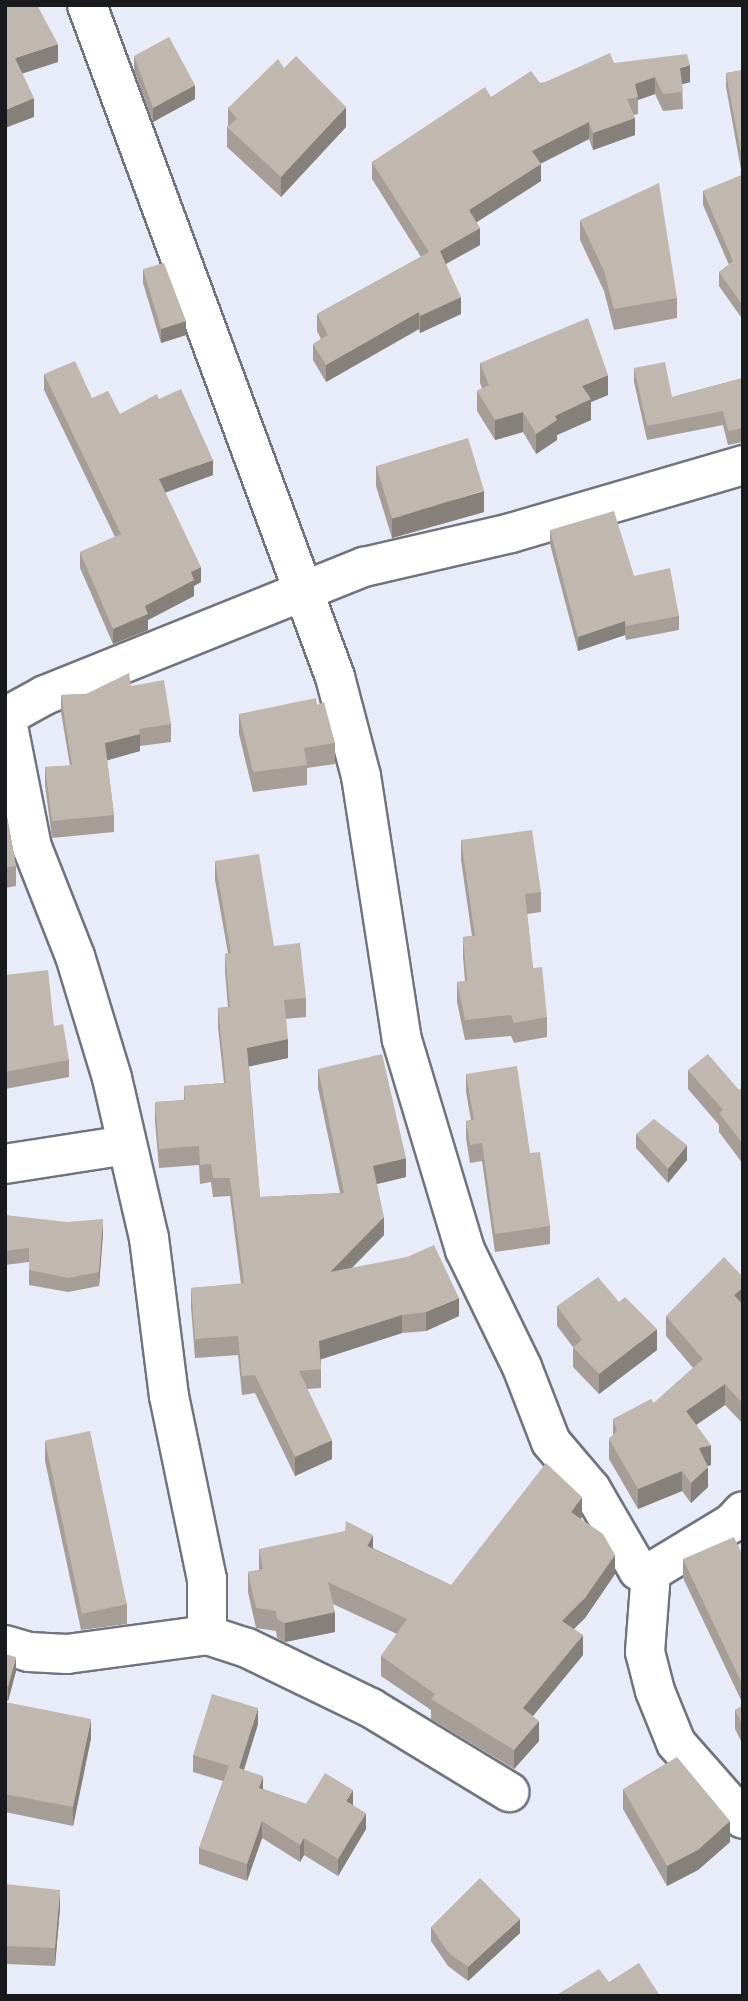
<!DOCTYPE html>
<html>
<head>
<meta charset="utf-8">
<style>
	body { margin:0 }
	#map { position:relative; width:748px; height:2001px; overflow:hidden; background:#e8ecf8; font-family:"DejaVu Sans",sans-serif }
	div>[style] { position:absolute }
	.roads { filter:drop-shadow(2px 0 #71747f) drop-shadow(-2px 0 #71747f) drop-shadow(0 2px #71747f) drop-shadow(0 -2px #71747f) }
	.minor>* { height:38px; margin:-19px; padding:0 19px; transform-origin:19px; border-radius:19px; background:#fff }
	.wall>* { inset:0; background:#a59d96 }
	.shaded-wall>* { inset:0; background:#86807a }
	.building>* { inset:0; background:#c0b7ae; transform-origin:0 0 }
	span { translate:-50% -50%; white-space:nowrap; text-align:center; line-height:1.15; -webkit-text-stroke:5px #fff; paint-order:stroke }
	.frame { position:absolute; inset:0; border:7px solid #191a1e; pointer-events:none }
</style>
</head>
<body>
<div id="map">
	<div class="roads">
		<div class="minor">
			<div style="left:87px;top:5px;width:716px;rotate:69.74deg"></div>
			<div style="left:335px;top:677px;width:102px;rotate:75.3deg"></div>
			<div style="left:361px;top:776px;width:267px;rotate:81.2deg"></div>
			<div style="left:402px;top:1040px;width:219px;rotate:73.3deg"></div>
			<div style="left:465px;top:1250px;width:130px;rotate:64deg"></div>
			<div style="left:522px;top:1367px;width:80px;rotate:68.9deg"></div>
			<div style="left:551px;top:1442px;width:62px;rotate:49.6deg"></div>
			<div style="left:591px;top:1489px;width:94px;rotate:59.9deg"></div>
			<div style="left:638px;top:1570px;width:13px;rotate:9deg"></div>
			<div style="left:651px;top:1572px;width:95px;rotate:-31.2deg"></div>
			<div style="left:732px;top:1523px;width:16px;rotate:-47deg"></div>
			<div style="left:6px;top:716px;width:134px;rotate:78.8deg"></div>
			<div style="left:32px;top:847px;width:117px;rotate:68.5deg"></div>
			<div style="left:75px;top:956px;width:127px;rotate:73.1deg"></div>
			<div style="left:112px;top:1078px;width:164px;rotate:77deg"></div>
			<div style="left:149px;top:1238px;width:159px;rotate:82.8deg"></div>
			<div style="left:169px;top:1396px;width:187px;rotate:78.3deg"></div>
			<div style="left:207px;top:1579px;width:56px;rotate:90deg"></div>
			<div style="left:5px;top:717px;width:46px;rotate:-28.8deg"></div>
			<div style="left:45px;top:695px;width:344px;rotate:-21.9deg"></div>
			<div style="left:364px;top:567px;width:151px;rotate:-13deg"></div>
			<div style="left:511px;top:533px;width:242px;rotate:-16.3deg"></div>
			<div style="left:5px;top:1164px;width:122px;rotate:-8.9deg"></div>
			<div style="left:651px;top:1572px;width:80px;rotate:94.3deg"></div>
			<div style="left:645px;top:1652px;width:40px;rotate:75.6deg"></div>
			<div style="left:655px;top:1691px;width:56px;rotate:68deg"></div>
			<div style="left:676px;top:1743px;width:101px;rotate:48.6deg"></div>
			<div style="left:5px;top:1645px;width:25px;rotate:16deg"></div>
			<div style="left:29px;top:1652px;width:38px;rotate:3deg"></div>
			<div style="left:67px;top:1654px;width:141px;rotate:-7.7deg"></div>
			<div style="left:207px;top:1635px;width:42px;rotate:18deg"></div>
			<div style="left:247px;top:1648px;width:138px;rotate:25.8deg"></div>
			<div style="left:371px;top:1708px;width:162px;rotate:31.3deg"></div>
		</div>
	</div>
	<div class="wall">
		<div style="clip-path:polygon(134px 56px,195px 99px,153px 122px,134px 70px)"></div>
		<div style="clip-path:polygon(614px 63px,690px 82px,682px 84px,683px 109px,663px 111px,655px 94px,638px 100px,638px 114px,634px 115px,635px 135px,593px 150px,589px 139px,540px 164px,541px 181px,477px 222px,480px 245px,446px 264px,461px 314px,420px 333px,419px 329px,326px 382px,313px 360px,313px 344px,321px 339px,317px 331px,317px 314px,421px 257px,372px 179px,372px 162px,491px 97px)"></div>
		<div style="clip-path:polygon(284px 68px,346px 127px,281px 197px,227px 147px,227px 127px,228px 126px,228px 108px)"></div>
		<div style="clip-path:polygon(743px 70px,743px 320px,719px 286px,719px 272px,729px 265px,703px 205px,703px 191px,742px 175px,726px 87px,726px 73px)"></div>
		<div style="clip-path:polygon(580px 220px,677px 298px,677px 318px,614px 330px,604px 291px,580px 240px)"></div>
		<div style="clip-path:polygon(143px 269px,186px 335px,161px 343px,143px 283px)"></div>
		<div style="clip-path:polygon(480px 363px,608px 395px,591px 402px,591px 420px,557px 435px,557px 440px,536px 454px,523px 432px,495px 440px,477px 411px,477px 391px,482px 388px,480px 383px)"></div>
		<div style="clip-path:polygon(634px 368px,672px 397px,743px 378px,743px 442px,728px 445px,723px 425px,647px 440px,634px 382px)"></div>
		<div style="clip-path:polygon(44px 374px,120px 414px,213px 475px,165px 492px,201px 582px,194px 586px,194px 596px,148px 620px,148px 630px,113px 644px,80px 568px,80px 552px,115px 537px,44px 390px)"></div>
		<div style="clip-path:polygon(376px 466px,484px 512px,392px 538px,376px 486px)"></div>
		<div style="clip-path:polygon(550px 530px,679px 616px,679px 630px,626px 640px,625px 635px,578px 651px,550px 544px)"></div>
		<div style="clip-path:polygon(131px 686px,171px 724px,171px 742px,140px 746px,140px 751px,107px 760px,114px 815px,114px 832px,52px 838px,45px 785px,45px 767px,70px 766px,61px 712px,61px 695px,86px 694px)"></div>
		<div style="clip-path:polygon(317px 705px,335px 743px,335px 764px,307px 768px,307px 785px,253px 792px,239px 734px,239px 714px)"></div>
		<div style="clip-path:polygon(5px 806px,16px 866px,16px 886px,5px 888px)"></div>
		<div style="clip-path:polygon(461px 840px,541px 892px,541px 912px,527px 914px,533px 968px,547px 1017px,547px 1037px,514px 1043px,511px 1036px,465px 1040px,457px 1002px,457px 982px,465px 981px,463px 957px,463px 937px,472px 936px,461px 860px)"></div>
		<div style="clip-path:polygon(215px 861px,274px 946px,306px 998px,306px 1017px,286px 1019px,288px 1058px,249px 1066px,260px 1197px,340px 1193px,318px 1088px,318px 1069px,406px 1177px,377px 1184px,384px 1235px,352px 1268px,459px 1316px,426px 1331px,402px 1333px,321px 1359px,321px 1388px,307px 1389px,332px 1459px,295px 1476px,255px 1393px,242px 1395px,238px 1355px,195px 1358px,191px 1307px,191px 1288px,241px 1284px,230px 1196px,213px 1197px,211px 1182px,200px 1184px,199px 1165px,159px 1168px,155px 1121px,155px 1102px,184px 1100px,184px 1086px,224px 1083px,218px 1027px,218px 1008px,228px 1007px,225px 972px,225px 954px,228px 953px,215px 880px)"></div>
		<div style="clip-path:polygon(5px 975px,54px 1026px,69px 1060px,69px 1077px,5px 1089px)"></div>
		<div style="clip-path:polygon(688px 1070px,739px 1090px,743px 1087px,743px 1164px,719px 1132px,719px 1125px,688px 1089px)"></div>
		<div style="clip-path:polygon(466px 1074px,530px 1153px,550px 1226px,550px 1244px,495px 1252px,482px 1161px,470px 1163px,466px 1138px,466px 1121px,471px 1120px,466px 1092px)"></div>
		<div style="clip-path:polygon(636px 1134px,687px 1160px,668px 1183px,636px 1148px)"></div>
		<div style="clip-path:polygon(5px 1215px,103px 1233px,99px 1286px,68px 1292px,29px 1285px,29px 1262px,5px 1265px)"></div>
		<div style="clip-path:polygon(743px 1277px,743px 1424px,725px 1405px,696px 1425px,711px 1465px,707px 1466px,708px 1487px,691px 1503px,682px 1491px,638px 1509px,609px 1459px,609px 1439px,613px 1435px,613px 1419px,654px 1403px,693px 1368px,666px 1336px,666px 1316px)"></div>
		<div style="clip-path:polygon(557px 1306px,657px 1350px,599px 1394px,573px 1367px,573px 1347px,557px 1326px)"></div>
		<div style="clip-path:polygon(45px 1441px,127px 1604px,127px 1624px,81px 1630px,45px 1461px)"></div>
		<div style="clip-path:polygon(582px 1517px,581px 1519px,615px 1574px,585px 1618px,573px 1629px,583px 1655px,533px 1716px,539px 1741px,514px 1769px,431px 1719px,431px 1710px,381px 1676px,381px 1656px,397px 1634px,333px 1604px,335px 1632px,285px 1642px,277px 1638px,276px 1631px,256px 1628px,248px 1592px,248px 1572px,259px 1570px,259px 1549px,373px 1548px,451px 1585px)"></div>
		<div style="clip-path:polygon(743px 1556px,743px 1745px,735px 1729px,735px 1710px,741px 1707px,741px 1700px,683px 1578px,683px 1559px)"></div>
		<div style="clip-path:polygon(5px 1654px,16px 1671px,8px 1701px,5px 1700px)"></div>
		<div style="clip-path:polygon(5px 1702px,91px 1738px,73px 1826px,5px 1812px)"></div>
		<div style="clip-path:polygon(258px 1724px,244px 1770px,263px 1789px,306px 1804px,353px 1805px,366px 1829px,338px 1876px,304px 1855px,300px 1862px,262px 1838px,247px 1881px,199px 1864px,199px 1848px,223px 1781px,193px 1772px,193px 1755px)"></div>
		<div style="clip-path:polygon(623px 1789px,730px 1842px,698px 1870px,667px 1886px,623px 1809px)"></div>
		<div style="clip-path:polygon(5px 1884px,60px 1908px,55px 1966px,5px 1964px)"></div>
		<div style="clip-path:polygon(431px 1927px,520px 1933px,468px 1981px,448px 1966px,431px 1941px)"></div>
	</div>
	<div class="shaded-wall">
		<div style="clip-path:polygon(58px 44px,58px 62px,15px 76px,15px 58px)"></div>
		<div style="clip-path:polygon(690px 65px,690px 82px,680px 85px,680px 68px)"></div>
		<div style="clip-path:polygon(655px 77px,655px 94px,638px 100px,635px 84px)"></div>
		<div style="clip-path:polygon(195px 85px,195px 99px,153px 122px,153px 108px)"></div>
		<div style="clip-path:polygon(34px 98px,34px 117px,5px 128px,5px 110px)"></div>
		<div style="clip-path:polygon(346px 107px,346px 127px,281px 197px,281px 177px)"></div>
		<div style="clip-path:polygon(635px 118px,635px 135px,593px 150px,593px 133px)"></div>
		<div style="clip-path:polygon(589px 122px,589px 139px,532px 168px,532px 151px)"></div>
		<div style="clip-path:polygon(541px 164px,541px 181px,469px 227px,469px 210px)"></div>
		<div style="clip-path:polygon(480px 228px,480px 245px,440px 267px,440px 251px)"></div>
		<div style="clip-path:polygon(461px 297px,461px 314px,420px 333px,420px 316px)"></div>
		<div style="clip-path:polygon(419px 312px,419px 329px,326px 382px,326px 365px)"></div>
		<div style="clip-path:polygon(186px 321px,186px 335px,161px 343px,161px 329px)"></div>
		<div style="clip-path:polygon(608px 375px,608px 395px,591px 402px,591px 420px,557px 435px,557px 440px,536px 454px,536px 434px,582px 386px)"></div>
		<div style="clip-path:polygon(523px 412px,523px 432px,495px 440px,495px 420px)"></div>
		<div style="clip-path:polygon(213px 460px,213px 475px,159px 495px,159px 479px)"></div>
		<div style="clip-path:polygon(484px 491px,484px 512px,392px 538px,392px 518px)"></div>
		<div style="clip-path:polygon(201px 567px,201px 582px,194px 586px,194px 596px,148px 620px,148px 630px,113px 644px,113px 629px,191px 572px)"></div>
		<div style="clip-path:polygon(625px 621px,625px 635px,578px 651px,578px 637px)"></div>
		<div style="clip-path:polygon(140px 734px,140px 751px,105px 761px,105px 743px)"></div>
		<div style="clip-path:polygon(288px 1039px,288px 1058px,247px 1067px,247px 1048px)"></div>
		<div style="clip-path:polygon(687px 1145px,687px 1160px,668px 1183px,668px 1169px)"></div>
		<div style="clip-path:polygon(406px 1158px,406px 1177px,373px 1185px,373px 1166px)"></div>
		<div style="clip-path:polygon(384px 1217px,384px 1235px,330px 1290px,330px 1272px)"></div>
		<div style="clip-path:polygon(103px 1219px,103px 1233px,99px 1286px,99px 1272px)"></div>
		<div style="clip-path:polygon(743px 1288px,743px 1308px,734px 1295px)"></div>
		<div style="clip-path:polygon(459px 1298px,459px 1316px,426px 1331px,426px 1312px)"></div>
		<div style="clip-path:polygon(402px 1315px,402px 1333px,319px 1360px,319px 1341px)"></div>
		<div style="clip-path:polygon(657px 1329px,657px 1350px,599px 1394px,599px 1374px)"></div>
		<div style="clip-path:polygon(725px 1384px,725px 1405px,686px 1432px,686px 1411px)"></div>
		<div style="clip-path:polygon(332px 1440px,332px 1459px,295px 1476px,295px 1457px)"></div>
		<div style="clip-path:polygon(711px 1445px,711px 1465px,699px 1468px,699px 1448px)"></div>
		<div style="clip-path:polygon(708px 1467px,708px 1487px,691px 1503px,691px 1483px)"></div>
		<div style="clip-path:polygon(682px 1471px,682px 1491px,638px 1509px,638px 1489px)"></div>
		<div style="clip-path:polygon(582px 1497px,582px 1517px,571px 1532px,571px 1512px)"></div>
		<div style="clip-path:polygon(373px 1535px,373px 1555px,367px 1546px)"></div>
		<div style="clip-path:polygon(615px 1555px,615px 1574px,585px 1618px,562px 1641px,562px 1621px)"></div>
		<div style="clip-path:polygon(335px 1612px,335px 1632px,285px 1642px,285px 1623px)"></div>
		<div style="clip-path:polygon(583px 1635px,583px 1655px,523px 1728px,523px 1708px)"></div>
		<div style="clip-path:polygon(16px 1657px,16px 1671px,8px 1701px,8px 1687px)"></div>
		<div style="clip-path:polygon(258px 1708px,258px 1724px,239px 1785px,239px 1768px)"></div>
		<div style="clip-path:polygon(91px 1719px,91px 1738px,73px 1826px,73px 1807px)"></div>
		<div style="clip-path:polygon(539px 1721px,539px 1741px,514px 1769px,514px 1750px)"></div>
		<div style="clip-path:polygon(263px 1776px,263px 1793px,259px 1788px)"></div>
		<div style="clip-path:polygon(353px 1790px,353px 1806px,346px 1801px)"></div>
		<div style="clip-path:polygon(366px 1813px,366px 1829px,338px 1876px,338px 1859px)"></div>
		<div style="clip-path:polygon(262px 1821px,262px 1838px,247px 1881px,247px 1864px)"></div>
		<div style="clip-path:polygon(730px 1821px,730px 1842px,698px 1870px,667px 1886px,667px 1866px)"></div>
		<div style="clip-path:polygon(304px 1838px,304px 1855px,300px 1862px,300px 1845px)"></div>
		<div style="clip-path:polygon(60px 1890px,60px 1908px,55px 1966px,55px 1948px)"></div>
		<div style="clip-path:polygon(520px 1919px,520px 1933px,468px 1981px,468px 1967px)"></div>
	</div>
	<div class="building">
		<div style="clip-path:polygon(5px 5px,37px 5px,58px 44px,15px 58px,34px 98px,5px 110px)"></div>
		<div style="clip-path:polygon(169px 37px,195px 85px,153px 108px,134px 56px)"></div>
		<div style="clip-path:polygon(610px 53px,614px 63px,687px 54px,690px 65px,680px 68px,683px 92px,663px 94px,655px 77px,635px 84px,638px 97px,627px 99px,635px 118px,593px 133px,589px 122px,532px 151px,541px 164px,469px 210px,480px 228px,440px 251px,461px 297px,420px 316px,419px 312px,326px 365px,313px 344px,328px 335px,317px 314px,429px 252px,372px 162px,485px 87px,491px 97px,531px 71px,541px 84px)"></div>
		<div style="clip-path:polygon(296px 56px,346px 107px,281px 177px,227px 127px,237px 119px,228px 108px,278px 59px,284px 68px)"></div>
		<div style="clip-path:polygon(743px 70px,743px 165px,726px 73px)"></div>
		<div style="clip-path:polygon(743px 175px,743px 306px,719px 272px,733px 261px,703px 191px)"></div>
		<div style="clip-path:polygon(659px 183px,677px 298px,614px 309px,604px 271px,580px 220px)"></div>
		<div style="clip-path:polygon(164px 263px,186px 321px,161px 329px,143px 269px)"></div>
		<div style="clip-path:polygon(588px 318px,608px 375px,582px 386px,591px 399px,555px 416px,557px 420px,536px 434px,523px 412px,495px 420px,477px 391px,489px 385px,480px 363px)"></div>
		<div style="clip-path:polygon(75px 361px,92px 398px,108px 391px,120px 414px,157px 394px,159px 399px,181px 389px,213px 460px,159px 479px,201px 567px,191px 572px,194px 580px,145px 606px,148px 614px,113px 629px,80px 552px,121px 534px,44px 374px)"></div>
		<div style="clip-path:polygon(665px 362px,672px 397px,743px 378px,743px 428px,728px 431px,723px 411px,647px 426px,634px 368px)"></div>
		<div style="left:468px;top:438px;width:55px;height:96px;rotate:73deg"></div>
		<div style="clip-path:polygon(614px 511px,634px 576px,670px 568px,679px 616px,626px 626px,625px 621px,578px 637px,550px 530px)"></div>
		<div style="clip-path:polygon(129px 673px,131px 686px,164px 680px,171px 724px,139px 729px,140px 734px,105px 743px,114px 815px,52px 821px,45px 767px,72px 765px,61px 695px,86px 694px)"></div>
		<div style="clip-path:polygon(316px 698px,317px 705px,324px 702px,335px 743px,304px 748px,307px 765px,253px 772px,239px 714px)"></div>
		<div style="clip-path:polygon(5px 806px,16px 866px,5px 868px)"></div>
		<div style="clip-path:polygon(532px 830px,541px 892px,525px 894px,533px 968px,542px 967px,547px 1017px,514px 1023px,511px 1015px,465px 1020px,457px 982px,467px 981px,463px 937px,475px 936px,461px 840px)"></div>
		<div style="clip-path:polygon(259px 854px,274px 946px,300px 943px,306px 998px,284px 1000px,288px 1039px,247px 1048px,260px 1197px,344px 1193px,318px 1069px,382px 1054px,406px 1158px,373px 1166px,384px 1217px,330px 1272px,407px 1257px,434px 1245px,459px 1298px,426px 1312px,402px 1315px,319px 1341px,321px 1369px,299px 1371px,332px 1440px,295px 1457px,255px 1375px,242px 1376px,238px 1336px,195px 1339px,191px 1288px,244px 1283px,230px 1178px,213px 1178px,211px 1164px,200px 1165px,199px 1146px,159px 1149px,155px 1102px,185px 1100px,184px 1086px,226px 1083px,218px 1008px,230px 1007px,225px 954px,231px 953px,215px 861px)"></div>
		<div style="clip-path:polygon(48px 970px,54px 1026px,63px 1024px,69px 1060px,5px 1072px,5px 975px)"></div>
		<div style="clip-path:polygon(708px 1054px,739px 1090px,743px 1087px,743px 1144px,719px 1113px,723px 1110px,688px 1070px)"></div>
		<div style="clip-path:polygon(517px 1066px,530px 1153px,540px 1152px,550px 1226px,495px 1234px,482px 1143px,470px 1145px,466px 1121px,474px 1120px,466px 1074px)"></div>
		<div style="clip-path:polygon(654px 1119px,687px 1145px,668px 1169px,636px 1134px)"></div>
		<div style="clip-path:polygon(5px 1215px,67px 1222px,103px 1219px,99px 1272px,68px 1278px,29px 1270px,29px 1248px,5px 1251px)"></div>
		<div style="clip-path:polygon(724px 1257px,743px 1277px,743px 1288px,734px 1295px,743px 1305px,743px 1404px,725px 1384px,686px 1411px,711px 1445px,699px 1448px,708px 1467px,691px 1483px,682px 1471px,638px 1489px,609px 1439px,617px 1431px,613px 1419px,651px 1399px,654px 1403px,703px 1359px,666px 1316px)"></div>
		<div style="clip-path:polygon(598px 1277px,619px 1302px,625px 1297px,657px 1329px,599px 1374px,573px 1347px,582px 1340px,557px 1306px)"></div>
		<div style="left:90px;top:1431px;width:177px;height:46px;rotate:78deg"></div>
		<div style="clip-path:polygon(546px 1463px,582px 1497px,571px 1512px,603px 1534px,615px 1555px,585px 1598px,562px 1621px,583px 1635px,523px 1708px,539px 1721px,514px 1750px,431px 1699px,435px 1694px,381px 1656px,407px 1619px,328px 1582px,335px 1612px,285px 1623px,277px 1619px,276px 1611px,256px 1608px,248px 1572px,263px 1569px,259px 1549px,345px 1531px,346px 1521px,373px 1535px,367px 1546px,451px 1585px)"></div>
		<div style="clip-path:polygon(734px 1537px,743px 1556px,743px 1686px,683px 1559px)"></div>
		<div style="clip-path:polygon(5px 1654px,16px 1657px,8px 1687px,5px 1686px)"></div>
		<div style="clip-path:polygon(212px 1694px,258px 1708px,239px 1768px,263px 1776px,259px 1788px,306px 1804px,325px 1773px,353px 1790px,346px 1801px,366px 1813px,338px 1859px,304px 1838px,300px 1845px,262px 1821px,247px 1864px,199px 1848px,229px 1766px,193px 1755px)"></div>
		<div style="clip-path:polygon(5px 1702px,91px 1719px,73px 1807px,5px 1794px)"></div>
		<div style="clip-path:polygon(743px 1705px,743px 1726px,735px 1710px)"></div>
		<div style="clip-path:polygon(677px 1757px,730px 1821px,698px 1850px,667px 1866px,623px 1789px)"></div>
		<div style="clip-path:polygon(480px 1878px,520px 1919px,468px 1967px,448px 1952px,431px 1927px)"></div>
		<div style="clip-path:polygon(5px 1884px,60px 1890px,55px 1948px,5px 1946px)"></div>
		<div style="clip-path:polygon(639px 1963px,660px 1996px,555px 1996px,599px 1969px,609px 1982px)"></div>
	</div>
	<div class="frame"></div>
</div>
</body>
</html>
